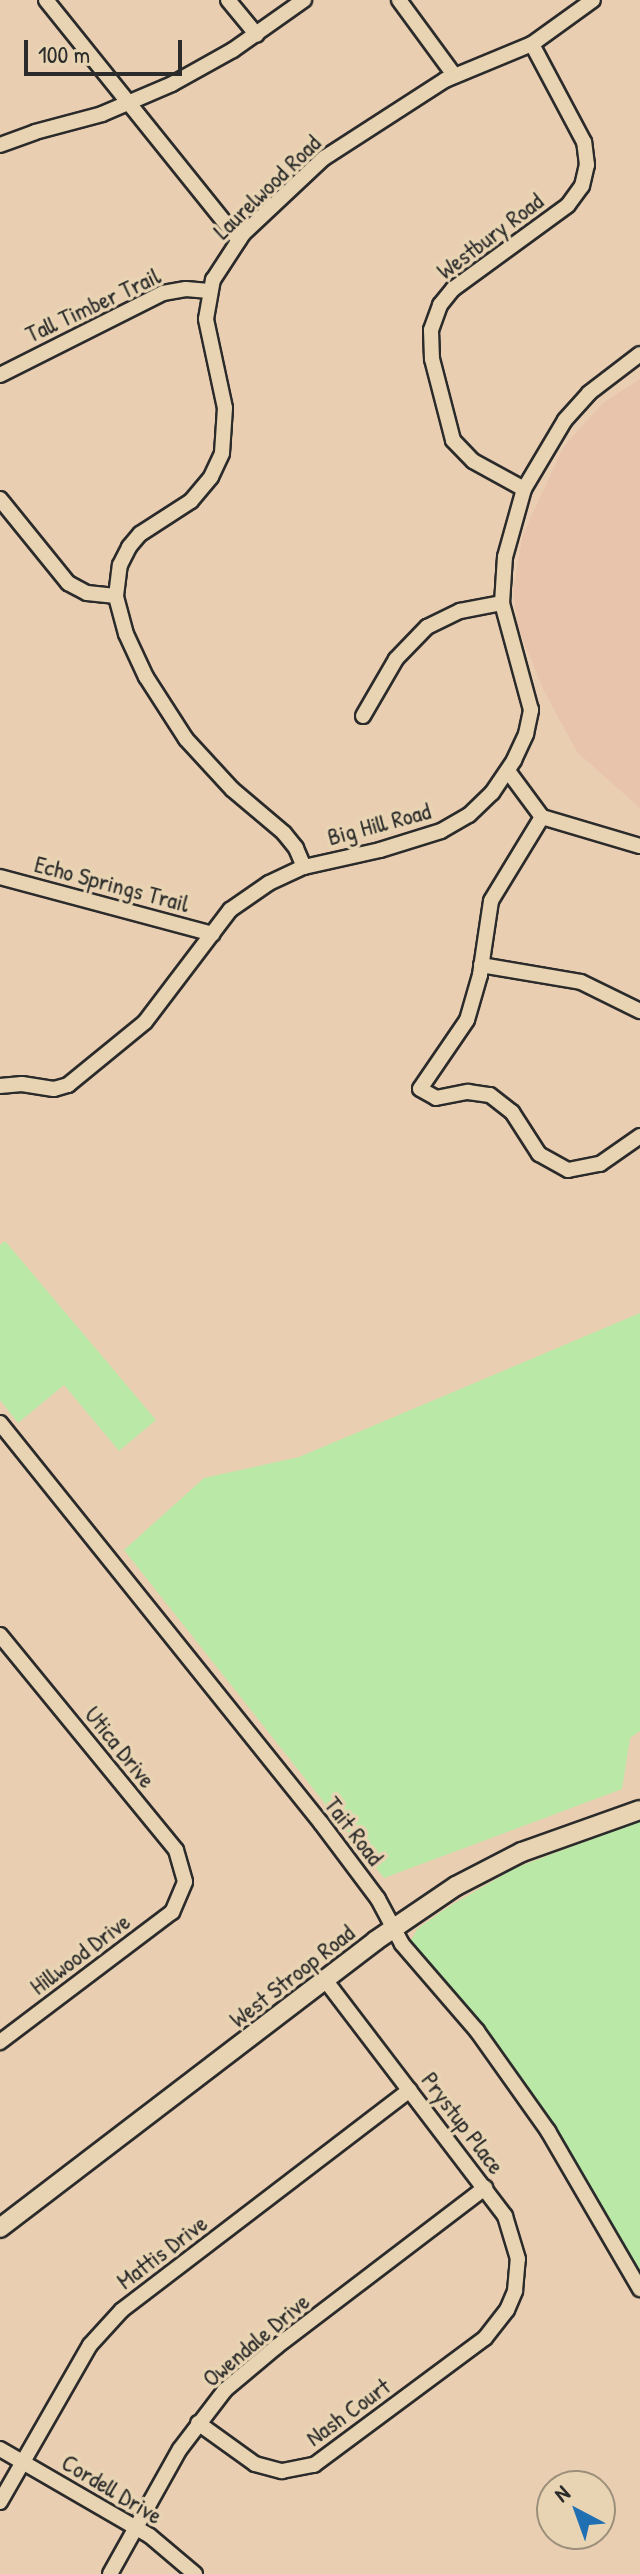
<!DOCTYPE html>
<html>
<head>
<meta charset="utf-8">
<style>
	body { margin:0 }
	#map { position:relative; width:640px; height:2574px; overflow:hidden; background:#eaceb1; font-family:"Patrick Hand",sans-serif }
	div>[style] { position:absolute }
	.built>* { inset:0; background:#e8c4ad }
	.green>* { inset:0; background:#bae8a7 }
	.roads { filter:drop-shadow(2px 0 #2b2b2b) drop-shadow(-2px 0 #2b2b2b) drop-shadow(0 2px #2b2b2b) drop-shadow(0 -2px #2b2b2b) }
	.minor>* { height:14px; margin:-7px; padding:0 7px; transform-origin:7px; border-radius:7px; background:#e8d4b2 }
	.major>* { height:18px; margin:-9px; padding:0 9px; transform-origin:9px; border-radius:9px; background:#e8d4b2 }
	span { translate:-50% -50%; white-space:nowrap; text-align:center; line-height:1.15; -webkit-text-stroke:7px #e8d4b2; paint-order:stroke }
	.street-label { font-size:24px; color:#2b2b2b }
	.north { position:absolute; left:536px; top:2470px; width:80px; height:80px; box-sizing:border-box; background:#e8d4b2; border:2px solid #9c907c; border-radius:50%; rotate:319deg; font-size:22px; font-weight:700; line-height:32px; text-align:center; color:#2b2b2b }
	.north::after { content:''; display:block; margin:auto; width:28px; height:36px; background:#1f6fb2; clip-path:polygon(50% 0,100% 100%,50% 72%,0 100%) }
	.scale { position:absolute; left:24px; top:40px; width:158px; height:36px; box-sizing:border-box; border:4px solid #2b2b2b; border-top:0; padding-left:10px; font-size:24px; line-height:28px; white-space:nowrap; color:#2b2b2b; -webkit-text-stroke:6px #e8d4b2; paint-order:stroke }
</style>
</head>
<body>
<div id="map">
	<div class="built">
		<div style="clip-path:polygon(640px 379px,640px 808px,577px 752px,543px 689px,518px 628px,513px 590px,523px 534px,564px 446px,603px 403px)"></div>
	</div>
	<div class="green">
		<div style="clip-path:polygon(5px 1241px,156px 1420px,119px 1451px,64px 1385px,18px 1423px,0 1400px,0 1245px)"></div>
		<div style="clip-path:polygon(640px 1313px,640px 1731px,630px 1738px,622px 1789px,384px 1878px,124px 1550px,204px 1478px,299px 1457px)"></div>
		<div style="clip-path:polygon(640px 1821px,640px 2283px,623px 2250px,411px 1941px,417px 1929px,448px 1907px,515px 1868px)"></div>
	</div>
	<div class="roads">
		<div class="minor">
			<div style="left:46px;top:0;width:308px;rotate:51.2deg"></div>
			<div style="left:228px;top:0;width:45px;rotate:50.4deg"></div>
			<div style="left:399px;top:0;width:93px;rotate:53.7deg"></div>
			<div style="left:0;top:145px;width:37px;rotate:-20deg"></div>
			<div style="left:35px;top:132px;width:69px;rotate:-15deg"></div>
			<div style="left:102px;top:114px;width:76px;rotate:-23.2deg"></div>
			<div style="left:172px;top:84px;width:70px;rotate:-29.1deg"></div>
			<div style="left:233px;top:50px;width:87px;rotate:-35.2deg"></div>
			<div style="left:0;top:375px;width:182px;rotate:-26.7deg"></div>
			<div style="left:163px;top:293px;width:23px;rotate:-10deg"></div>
			<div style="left:186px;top:289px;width:23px;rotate:5deg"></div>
			<div style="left:524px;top:489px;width:58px;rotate:-151.2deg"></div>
			<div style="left:473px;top:461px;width:29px;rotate:-134deg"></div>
			<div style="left:453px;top:440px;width:84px;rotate:-104.5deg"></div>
			<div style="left:432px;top:359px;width:29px;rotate:-92deg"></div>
			<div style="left:431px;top:330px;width:27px;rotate:-70deg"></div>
			<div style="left:440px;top:305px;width:21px;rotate:-51deg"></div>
			<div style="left:453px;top:289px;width:142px;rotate:-36.1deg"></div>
			<div style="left:568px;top:205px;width:24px;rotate:-54deg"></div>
			<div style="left:582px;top:186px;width:22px;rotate:-77deg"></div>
			<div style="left:587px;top:165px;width:23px;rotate:-97deg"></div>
			<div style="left:584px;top:142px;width:111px;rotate:-118deg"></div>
			<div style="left:0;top:499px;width:108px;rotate:51deg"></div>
			<div style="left:68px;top:583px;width:21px;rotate:28deg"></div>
			<div style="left:87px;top:593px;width:29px;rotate:6deg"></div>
			<div style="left:363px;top:716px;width:66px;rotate:-59.9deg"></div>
			<div style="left:396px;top:659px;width:45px;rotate:-45.9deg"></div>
			<div style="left:427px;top:627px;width:37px;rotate:-26deg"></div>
			<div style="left:460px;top:611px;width:43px;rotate:-10.8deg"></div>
			<div style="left:508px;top:771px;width:57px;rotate:53.5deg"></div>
			<div style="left:542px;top:817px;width:102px;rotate:16.5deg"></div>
			<div style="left:542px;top:817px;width:98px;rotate:121.3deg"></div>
			<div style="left:491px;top:901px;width:75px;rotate:98.5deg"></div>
			<div style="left:480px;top:975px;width:47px;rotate:106.1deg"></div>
			<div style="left:467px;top:1020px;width:83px;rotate:124.3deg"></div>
			<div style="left:420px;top:1089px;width:18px;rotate:29deg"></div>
			<div style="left:436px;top:1098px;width:33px;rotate:-11deg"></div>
			<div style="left:468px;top:1092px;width:22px;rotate:8deg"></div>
			<div style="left:490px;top:1095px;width:28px;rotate:38deg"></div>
			<div style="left:512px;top:1112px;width:50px;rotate:57.3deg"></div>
			<div style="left:539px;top:1154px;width:33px;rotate:29deg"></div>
			<div style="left:568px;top:1170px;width:33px;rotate:-11deg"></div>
			<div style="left:600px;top:1164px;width:49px;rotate:-35deg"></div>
			<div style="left:304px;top:867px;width:21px;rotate:-113deg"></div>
			<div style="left:296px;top:848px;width:19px;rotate:-129deg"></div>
			<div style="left:284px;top:833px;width:68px;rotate:-139.8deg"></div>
			<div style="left:232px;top:789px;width:68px;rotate:-132.6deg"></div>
			<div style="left:186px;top:739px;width:74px;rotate:-122.8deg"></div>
			<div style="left:146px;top:677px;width:47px;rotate:-114.9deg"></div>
			<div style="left:126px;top:634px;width:39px;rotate:-105deg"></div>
			<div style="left:116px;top:596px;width:31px;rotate:-83deg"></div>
			<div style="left:120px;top:565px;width:20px;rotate:-63deg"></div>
			<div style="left:129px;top:547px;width:17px;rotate:-50deg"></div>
			<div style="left:140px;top:534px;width:61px;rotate:-32.9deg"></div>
			<div style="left:191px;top:501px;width:31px;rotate:-50deg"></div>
			<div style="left:211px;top:477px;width:26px;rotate:-65deg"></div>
			<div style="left:222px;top:453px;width:45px;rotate:-86.2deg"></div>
			<div style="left:225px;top:408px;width:91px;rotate:-102.1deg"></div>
			<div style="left:206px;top:319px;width:40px;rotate:-80deg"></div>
			<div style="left:213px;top:280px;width:55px;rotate:-56.9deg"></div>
			<div style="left:243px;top:234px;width:111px;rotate:-43.2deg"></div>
			<div style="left:324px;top:158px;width:144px;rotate:-32.8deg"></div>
			<div style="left:445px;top:80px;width:94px;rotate:-22.5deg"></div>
			<div style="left:532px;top:44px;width:75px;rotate:-35.8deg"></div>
			<div style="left:0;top:877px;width:220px;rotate:15deg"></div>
			<div style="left:481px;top:965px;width:101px;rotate:9.6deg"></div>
			<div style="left:581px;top:982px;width:66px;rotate:26.2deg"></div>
			<div style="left:0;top:1086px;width:22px;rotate:-5deg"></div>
			<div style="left:22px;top:1084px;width:32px;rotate:9deg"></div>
			<div style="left:54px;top:1089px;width:15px;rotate:-16deg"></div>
			<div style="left:68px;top:1085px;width:99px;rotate:-39.3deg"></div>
			<div style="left:145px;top:1022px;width:141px;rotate:-52.8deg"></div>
			<div style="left:230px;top:910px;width:47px;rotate:-34.7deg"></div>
			<div style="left:269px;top:883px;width:38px;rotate:-25deg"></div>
			<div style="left:304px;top:867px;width:78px;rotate:-12.6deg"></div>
			<div style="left:380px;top:850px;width:64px;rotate:-17.3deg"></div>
			<div style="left:441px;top:831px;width:32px;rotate:-30deg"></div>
			<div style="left:469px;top:815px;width:32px;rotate:-44deg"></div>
			<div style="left:492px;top:793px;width:40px;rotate:-56deg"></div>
			<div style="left:514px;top:760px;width:29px;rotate:-65deg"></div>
			<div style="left:526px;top:734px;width:25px;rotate:-78deg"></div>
			<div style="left:531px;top:710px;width:111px;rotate:-105.2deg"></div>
			<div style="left:502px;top:603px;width:46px;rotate:-86.3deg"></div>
			<div style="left:505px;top:557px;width:71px;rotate:-74.4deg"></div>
			<div style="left:524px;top:489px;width:80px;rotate:-59.3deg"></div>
			<div style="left:565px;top:420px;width:36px;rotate:-48deg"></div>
			<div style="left:589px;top:393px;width:64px;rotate:-37.4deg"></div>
			<div style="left:0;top:1423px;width:513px;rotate:51.25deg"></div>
			<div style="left:321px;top:1823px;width:95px;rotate:53.1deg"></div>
			<div style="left:378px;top:1899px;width:51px;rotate:61.9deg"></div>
			<div style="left:402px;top:1944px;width:115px;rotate:49.2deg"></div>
			<div style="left:477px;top:2031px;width:123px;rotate:54.6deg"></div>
			<div style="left:548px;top:2131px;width:183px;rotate:59.8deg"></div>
			<div style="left:0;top:1635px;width:278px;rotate:50.7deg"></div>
			<div style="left:176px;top:1850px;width:33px;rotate:74deg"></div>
			<div style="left:185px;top:1882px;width:33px;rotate:113deg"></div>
			<div style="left:172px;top:1912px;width:216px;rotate:142.9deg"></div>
			<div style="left:198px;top:2423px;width:70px;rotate:35.7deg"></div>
			<div style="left:255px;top:2464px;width:28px;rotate:15deg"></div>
			<div style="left:282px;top:2471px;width:33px;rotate:-11deg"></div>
			<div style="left:314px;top:2465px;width:213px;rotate:-36.6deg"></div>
			<div style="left:485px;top:2338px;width:36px;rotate:-52deg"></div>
			<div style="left:507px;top:2310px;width:21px;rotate:-67deg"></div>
			<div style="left:515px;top:2291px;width:32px;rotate:-85deg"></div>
			<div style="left:518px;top:2259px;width:45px;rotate:-106.8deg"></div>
			<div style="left:505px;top:2216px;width:295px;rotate:-127.3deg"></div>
			<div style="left:0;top:2449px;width:173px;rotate:30.1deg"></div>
			<div style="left:150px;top:2536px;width:59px;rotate:40.2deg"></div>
			<div style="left:0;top:2502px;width:181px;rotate:-60.2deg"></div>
			<div style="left:90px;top:2345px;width:47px;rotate:-47.6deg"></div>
			<div style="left:122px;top:2310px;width:362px;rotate:-37.4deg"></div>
			<div style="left:110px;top:2574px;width:143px;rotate:-60.8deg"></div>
			<div style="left:180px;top:2449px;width:74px;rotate:-52.7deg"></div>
			<div style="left:225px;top:2390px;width:67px;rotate:-40.1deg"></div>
			<div style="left:276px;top:2347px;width:263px;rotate:-37.3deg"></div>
		</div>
		<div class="major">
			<div style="left:0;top:2228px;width:472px;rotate:-37.4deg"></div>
			<div style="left:375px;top:1941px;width:98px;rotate:-34.2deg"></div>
			<div style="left:456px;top:1886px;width:74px;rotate:-27.3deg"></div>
			<div style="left:522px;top:1852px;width:125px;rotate:-19.6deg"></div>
		</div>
	</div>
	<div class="street-label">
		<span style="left:267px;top:187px;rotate:-44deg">Laurelwood Road</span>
		<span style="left:490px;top:236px;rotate:-37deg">Westbury Road</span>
		<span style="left:93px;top:305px;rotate:-25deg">Tall Timber Trail</span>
		<span style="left:379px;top:824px;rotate:-15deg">Big Hill Road</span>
		<span style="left:112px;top:884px;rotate:15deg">Echo Springs Trail</span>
		<span style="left:120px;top:1747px;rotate:51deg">Utica Drive</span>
		<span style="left:354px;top:1831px;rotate:52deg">Tait Road</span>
		<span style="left:80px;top:1954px;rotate:-37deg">Hillwood Drive</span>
		<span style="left:292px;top:1976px;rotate:-38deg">West Stroop Road</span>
		<span style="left:463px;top:2123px;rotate:53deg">Prystup Place</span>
		<span style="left:162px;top:2252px;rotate:-37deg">Mattis Drive</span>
		<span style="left:256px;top:2340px;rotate:-40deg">Owendale Drive</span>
		<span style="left:348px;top:2412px;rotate:-36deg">Nash Court</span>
		<span style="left:112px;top:2489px;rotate:31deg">Cordell Drive</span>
	</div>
	<div class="north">N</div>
	<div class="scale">100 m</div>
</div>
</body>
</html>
